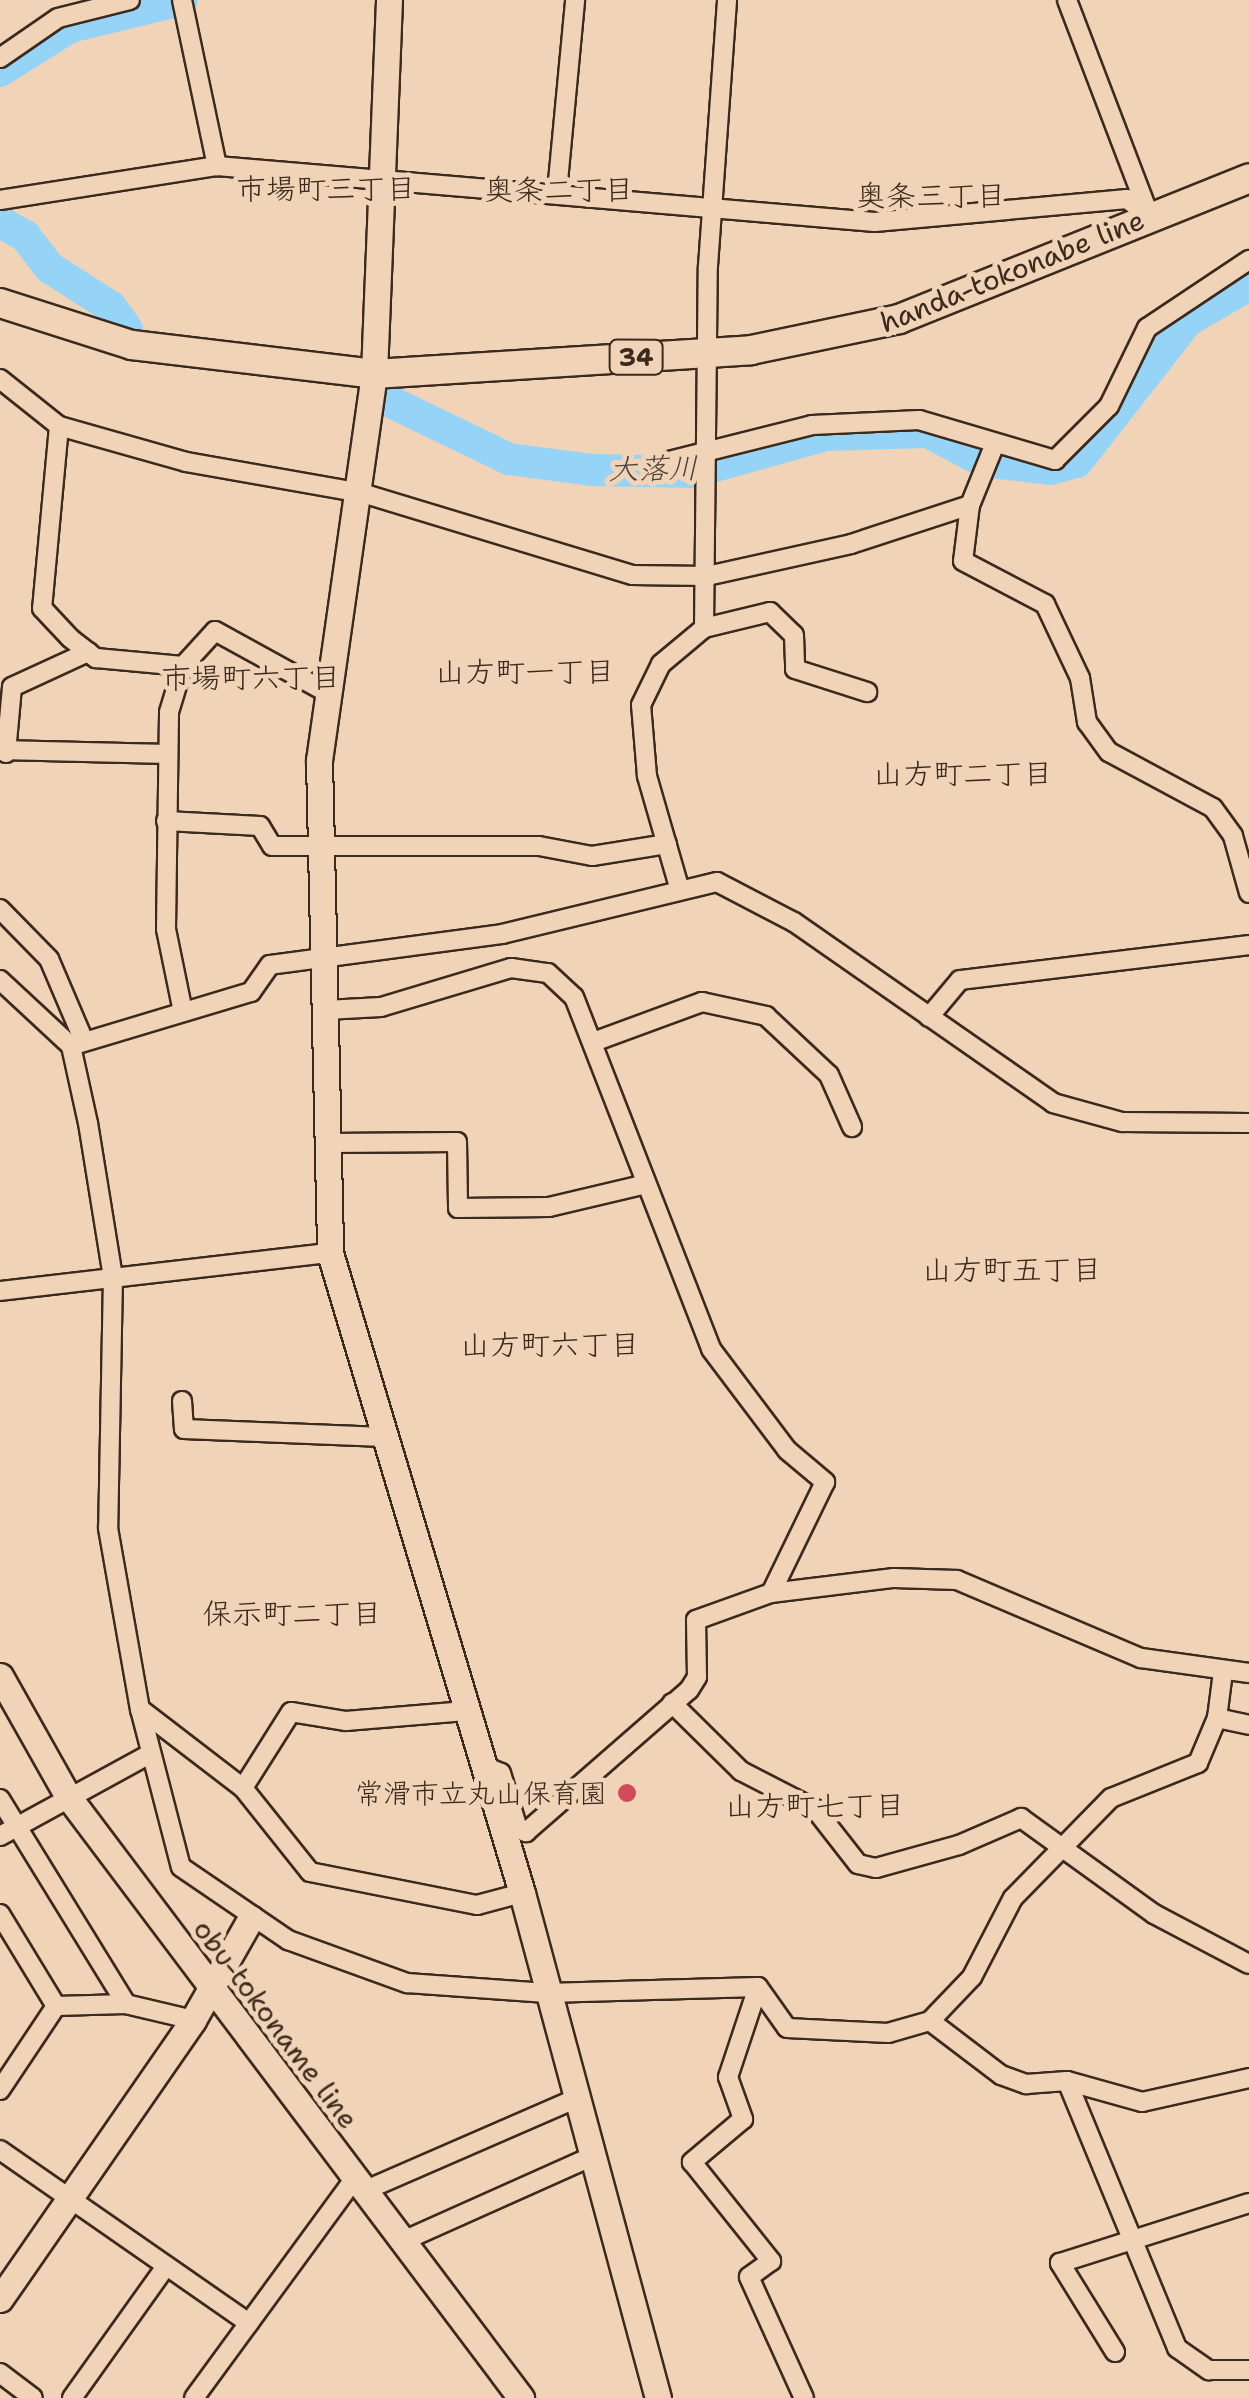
<!DOCTYPE html>
<html>
<head>
<meta charset="utf-8">
<style>
	body { margin:0 }
	#map { position:relative; width:1249px; height:2398px; overflow:hidden; background:#f1d4b8; font-family:"Shantell Sans","Klee One",sans-serif }
	div>[style] { position:absolute }
	.river>* { height:32px; margin:-16px; padding:0 16px; transform-origin:16px; border-radius:16px; background:#96d4f7 }
	.roads { filter:drop-shadow(2px 0 #3b2a1e) drop-shadow(-2px 0 #3b2a1e) drop-shadow(0 2px #3b2a1e) drop-shadow(0 -2px #3b2a1e) }
	.street>* { height:18px; margin:-9px; padding:0 9px; transform-origin:9px; border-radius:9px; background:#f1d4b8 }
	.secondary>* { height:25px; margin:-12.5px; padding:0 12.5px; transform-origin:12.5px; border-radius:12.5px; background:#f1d4b8 }
	.primary>* { height:28px; margin:-14px; padding:0 14px; transform-origin:14px; border-radius:14px; background:#f1d4b8 }
	.dots>* { width:28px; height:28px; translate:-50% -50%; box-sizing:border-box; border:5px solid #f1d4b8; border-radius:50% }
	span { translate:-50% -50%; white-space:nowrap; text-align:center; line-height:1.15; -webkit-text-stroke:10px #f1d4b8; paint-order:stroke }
	.shield-label span { padding:2px 8px; background:#f1d4b8; border:2px solid; border-radius:8px; -webkit-text-stroke-width:0 }
	.shield-label { font-size:25px; color:#3b2a1e; font-weight:700 }
	.street-label { font-size:28px; color:#3b2a1e }
	.poi-label { font-size:28px; color:#3b2a1e }
	.right { translate:-100% -50%; text-align:right }
	.neighbourhood-label { font-size:30px; color:#3b2a1e }
	.water-label { font-size:30px; color:#49443f; font-style:italic }
</style>
</head>
<body>
<div id="map">
	<div class="river">
		<div style="left:0;top:71px;width:83px;rotate:-32.2deg"></div>
		<div style="left:70px;top:27px;width:115px;rotate:-13.6deg"></div>
		<div style="left:0;top:222px;width:29px;rotate:29deg"></div>
		<div style="left:25px;top:236px;width:41px;rotate:52deg"></div>
		<div style="left:50px;top:268px;width:72px;rotate:32.6deg"></div>
		<div style="left:111px;top:307px;width:27px;rotate:54deg"></div>
		<div style="left:395px;top:404px;width:127px;rotate:25.8deg"></div>
		<div style="left:509px;top:459px;width:83px;rotate:7.6deg"></div>
		<div style="left:591px;top:470px;width:102px;rotate:1.1deg"></div>
		<div style="left:693px;top:472px;width:138px;rotate:-15.5deg"></div>
		<div style="left:826px;top:435px;width:102px;rotate:-1.7deg"></div>
		<div style="left:928px;top:432px;width:51px;rotate:28.1deg"></div>
		<div style="left:1000px;top:463px;width:50px;rotate:6.8deg"></div>
		<div style="left:1050px;top:469px;width:28px;rotate:-15deg"></div>
		<div style="left:1077px;top:462px;width:179px;rotate:-52deg"></div>
		<div style="left:1187px;top:321px;width:72px;rotate:-30.1deg"></div>
	</div>
	<div class="roads">
		<div class="street">
			<div style="left:182px;top:0;width:170px;rotate:78.1deg"></div>
			<div style="left:1067px;top:0;width:230px;rotate:69.1deg"></div>
			<div style="left:0;top:58px;width:70px;rotate:-34.6deg"></div>
			<div style="left:58px;top:18px;width:74px;rotate:-14deg"></div>
			<div style="left:557px;top:192px;width:193px;rotate:-84.6deg"></div>
			<div style="left:0;top:200px;width:220px;rotate:-8.9deg"></div>
			<div style="left:217px;top:166px;width:660px;rotate:4.86deg"></div>
			<div style="left:875px;top:222px;width:253px;rotate:-5.2deg"></div>
			<div style="left:1127px;top:199px;width:28px;rotate:38deg"></div>
			<div style="left:0;top:379px;width:75px;rotate:38.5deg"></div>
			<div style="left:59px;top:426px;width:132px;rotate:15.8deg"></div>
			<div style="left:186px;top:462px;width:179px;rotate:10deg"></div>
			<div style="left:362px;top:493px;width:282px;rotate:16.9deg"></div>
			<div style="left:632px;top:575px;width:75px;rotate:0.8deg"></div>
			<div style="left:707px;top:576px;width:148px;rotate:-12.5deg"></div>
			<div style="left:851px;top:544px;width:125px;rotate:-18.1deg"></div>
			<div style="left:59px;top:426px;width:183px;rotate:95.3deg"></div>
			<div style="left:42px;top:608px;width:41px;rotate:47deg"></div>
			<div style="left:70px;top:638px;width:33px;rotate:38deg"></div>
			<div style="left:96px;top:658px;width:87px;rotate:5.3deg"></div>
			<div style="left:183px;top:666px;width:47px;rotate:-47.6deg"></div>
			<div style="left:215px;top:631px;width:129px;rotate:28.8deg"></div>
			<div style="left:994px;top:446px;width:64px;rotate:112.1deg"></div>
			<div style="left:970px;top:505px;width:56px;rotate:97.1deg"></div>
			<div style="left:963px;top:561px;width:93px;rotate:27.7deg"></div>
			<div style="left:1045px;top:604px;width:82px;rotate:64.7deg"></div>
			<div style="left:1080px;top:678px;width:45px;rotate:81deg"></div>
			<div style="left:1087px;top:722px;width:37px;rotate:54deg"></div>
			<div style="left:1109px;top:752px;width:118px;rotate:28.3deg"></div>
			<div style="left:1213px;top:808px;width:34px;rotate:54deg"></div>
			<div style="left:1233px;top:836px;width:59px;rotate:74.3deg"></div>
			<div style="left:665px;top:462px;width:152px;rotate:-14.1deg"></div>
			<div style="left:812px;top:425px;width:107px;rotate:-2.7deg"></div>
			<div style="left:919px;top:420px;width:142px;rotate:16.4deg"></div>
			<div style="left:1055px;top:460px;width:76px;rotate:-45deg"></div>
			<div style="left:1109px;top:406px;width:87px;rotate:-64deg"></div>
			<div style="left:1147px;top:328px;width:123px;rotate:-33.7deg"></div>
			<div style="left:704px;top:628px;width:362px;rotate:-89.4deg"></div>
			<div style="left:708px;top:266px;width:267px;rotate:-85.9deg"></div>
			<div style="left:0;top:750px;width:168px;rotate:1.4deg"></div>
			<div style="left:6px;top:753px;width:66px;rotate:-84.8deg"></div>
			<div style="left:12px;top:687px;width:84px;rotate:-24.7deg"></div>
			<div style="left:166px;top:821px;width:94px;rotate:3deg"></div>
			<div style="left:260px;top:826px;width:23px;rotate:59deg"></div>
			<div style="left:272px;top:846px;width:267px"></div>
			<div style="left:539px;top:846px;width:54px;rotate:10.7deg"></div>
			<div style="left:592px;top:856px;width:76px;rotate:-9.1deg"></div>
			<div style="left:679px;top:887px;width:116px;rotate:-106.1deg"></div>
			<div style="left:647px;top:776px;width:71px;rotate:-94.8deg"></div>
			<div style="left:641px;top:705px;width:46px;rotate:-64deg"></div>
			<div style="left:661px;top:664px;width:56px;rotate:-39.9deg"></div>
			<div style="left:704px;top:628px;width:68px;rotate:-13.6deg"></div>
			<div style="left:770px;top:612px;width:33px;rotate:44deg"></div>
			<div style="left:794px;top:635px;width:34px;rotate:88deg"></div>
			<div style="left:795px;top:669px;width:76px;rotate:17.7deg"></div>
			<div style="left:0;top:909px;width:70px;rotate:45.6deg"></div>
			<div style="left:49px;top:959px;width:89px;rotate:66.9deg"></div>
			<div style="left:0;top:980px;width:97px;rotate:42.9deg"></div>
			<div style="left:71px;top:1046px;width:79px;rotate:77.6deg"></div>
			<div style="left:88px;top:1123px;width:156px;rotate:80.8deg"></div>
			<div style="left:113px;top:1277px;width:251px;rotate:91.1deg"></div>
			<div style="left:108px;top:1528px;width:184px;rotate:80deg"></div>
			<div style="left:140px;top:1709px;width:163px;rotate:75.5deg"></div>
			<div style="left:181px;top:1867px;width:130px;rotate:34.3deg"></div>
			<div style="left:288px;top:1940px;width:127px;rotate:19.9deg"></div>
			<div style="left:407px;top:1983px;width:140px;rotate:4.1deg"></div>
			<div style="left:547px;top:1993px;width:211px;rotate:-1.6deg"></div>
			<div style="left:326px;top:1010px;width:55px;rotate:-3.1deg"></div>
			<div style="left:381px;top:1007px;width:136px;rotate:-16.7deg"></div>
			<div style="left:511px;top:968px;width:37px;rotate:8deg"></div>
			<div style="left:548px;top:973px;width:35px;rotate:43deg"></div>
			<div style="left:574px;top:997px;width:378px;rotate:68.7deg"></div>
			<div style="left:711px;top:1349px;width:126px;rotate:53deg"></div>
			<div style="left:787px;top:1450px;width:50px;rotate:40.1deg"></div>
			<div style="left:825px;top:1482px;width:123px;rotate:115.9deg"></div>
			<div style="left:183px;top:1012px;width:85px;rotate:-101.6deg"></div>
			<div style="left:166px;top:929px;width:217px;rotate:-89.2deg"></div>
			<div style="left:169px;top:712px;width:48px;rotate:-73.1deg"></div>
			<div style="left:929px;top:1017px;width:48px;rotate:-50deg"></div>
			<div style="left:960px;top:980px;width:291px;rotate:-6.9deg"></div>
			<div style="left:596px;top:1041px;width:113px;rotate:-20.2deg"></div>
			<div style="left:702px;top:1002px;width:66px;rotate:12.3deg"></div>
			<div style="left:766px;top:1016px;width:86px;rotate:43.1deg"></div>
			<div style="left:829px;top:1075px;width:57px;rotate:66.1deg"></div>
			<div style="left:71px;top:1046px;width:188px;rotate:-16.7deg"></div>
			<div style="left:251px;top:992px;width:33px;rotate:-55deg"></div>
			<div style="left:270px;top:965px;width:234px;rotate:-7.6deg"></div>
			<div style="left:502px;top:934px;width:221px;rotate:-13.6deg"></div>
			<div style="left:717px;top:882px;width:87px;rotate:27.5deg"></div>
			<div style="left:794px;top:922px;width:316px;rotate:34.9deg"></div>
			<div style="left:1053px;top:1103px;width:72px;rotate:15.4deg"></div>
			<div style="left:1122px;top:1122px;width:127px;rotate:0.5deg"></div>
			<div style="left:330px;top:1143px;width:127px;rotate:-0.5deg"></div>
			<div style="left:457px;top:1142px;width:66px;rotate:89.1deg"></div>
			<div style="left:458px;top:1208px;width:91px;rotate:-0.6deg"></div>
			<div style="left:549px;top:1207px;width:100px;rotate:-13.3deg"></div>
			<div style="left:0;top:1291px;width:332px;rotate:-6.6deg"></div>
			<div style="left:182px;top:1401px;width:28px;rotate:86deg"></div>
			<div style="left:184px;top:1429px;width:200px;rotate:2.3deg"></div>
			<div style="left:672px;top:1703px;width:97px;rotate:44.6deg"></div>
			<div style="left:741px;top:1771px;width:83px;rotate:27.2deg"></div>
			<div style="left:815px;top:1809px;width:70px;rotate:52deg"></div>
			<div style="left:858px;top:1864px;width:18px;rotate:13deg"></div>
			<div style="left:876px;top:1868px;width:86px;rotate:-15.5deg"></div>
			<div style="left:959px;top:1845px;width:68px;rotate:-23.5deg"></div>
			<div style="left:1021px;top:1818px;width:164px;rotate:35.8deg"></div>
			<div style="left:1154px;top:1914px;width:107px;rotate:27.8deg"></div>
			<div style="left:140px;top:1709px;width:130px;rotate:37.5deg"></div>
			<div style="left:243px;top:1788px;width:107px;rotate:51.4deg"></div>
			<div style="left:310px;top:1872px;width:170px;rotate:11.2deg"></div>
			<div style="left:477px;top:1905px;width:47px;rotate:-14.9deg"></div>
			<div style="left:1217px;top:1718px;width:33px;rotate:12deg"></div>
			<div style="left:484px;top:1766px;width:18px;rotate:22deg"></div>
			<div style="left:501px;top:1773px;width:59px;rotate:73.1deg"></div>
			<div style="left:518px;top:1829px;width:9px;rotate:21deg"></div>
			<div style="left:526px;top:1832px;width:216px;rotate:-41.1deg"></div>
			<div style="left:689px;top:1690px;width:15px;rotate:-58deg"></div>
			<div style="left:697px;top:1677px;width:57px;rotate:-91deg"></div>
			<div style="left:696px;top:1620px;width:80px;rotate:-19.8deg"></div>
			<div style="left:771px;top:1593px;width:124px;rotate:-7deg"></div>
			<div style="left:894px;top:1578px;width:63px;rotate:1.8deg"></div>
			<div style="left:957px;top:1580px;width:200px;rotate:23deg"></div>
			<div style="left:1141px;top:1658px;width:109px;rotate:7.9deg"></div>
			<div style="left:243px;top:1788px;width:90px;rotate:-57.7deg"></div>
			<div style="left:291px;top:1712px;width:56px;rotate:9.3deg"></div>
			<div style="left:346px;top:1721px;width:120px;rotate:-4.8deg"></div>
			<div style="left:0;top:1799px;width:241px;rotate:58.4deg"></div>
			<div style="left:0;top:1836px;width:171px;rotate:-28.7deg"></div>
			<div style="left:0;top:1914px;width:108px;rotate:58.7deg"></div>
			<div style="left:758px;top:1987px;width:50px;rotate:54.7deg"></div>
			<div style="left:787px;top:2028px;width:101px;rotate:2.8deg"></div>
			<div style="left:888px;top:2033px;width:44px;rotate:-15.9deg"></div>
			<div style="left:930px;top:2021px;width:61px;rotate:-46.3deg"></div>
			<div style="left:972px;top:1977px;width:89px;rotate:-62.6deg"></div>
			<div style="left:1013px;top:1898px;width:140px;rotate:-45.6deg"></div>
			<div style="left:1111px;top:1798px;width:94px;rotate:-21.9deg"></div>
			<div style="left:1198px;top:1763px;width:49px;rotate:-67.1deg"></div>
			<div style="left:1217px;top:1718px;width:46px;rotate:-82.6deg"></div>
			<div style="left:758px;top:1987px;width:95px;rotate:108.4deg"></div>
			<div style="left:728px;top:2077px;width:45px;rotate:70.3deg"></div>
			<div style="left:743px;top:2119px;width:67px;rotate:139.9deg"></div>
			<div style="left:692px;top:2162px;width:127px;rotate:51.4deg"></div>
			<div style="left:771px;top:2261px;width:27px;rotate:144deg"></div>
			<div style="left:749px;top:2277px;width:133px;rotate:65.6deg"></div>
			<div style="left:930px;top:2021px;width:89px;rotate:37.3deg"></div>
			<div style="left:1001px;top:2075px;width:27px;rotate:20deg"></div>
			<div style="left:1026px;top:2084px;width:41px;rotate:-4.2deg"></div>
			<div style="left:1067px;top:2081px;width:78px;rotate:15.6deg"></div>
			<div style="left:1142px;top:2102px;width:110px;rotate:-12.6deg"></div>
			<div style="left:1067px;top:2081px;width:289px;rotate:67.6deg"></div>
			<div style="left:1177px;top:2348px;width:39px;rotate:35deg"></div>
			<div style="left:1209px;top:2370px;width:40px"></div>
			<div style="left:0;top:2090px;width:101px;rotate:-56.3deg"></div>
			<div style="left:56px;top:2006px;width:70px;rotate:-1.6deg"></div>
			<div style="left:126px;top:2004px;width:69px;rotate:13.4deg"></div>
			<div style="left:0;top:2150px;width:303px;rotate:34.8deg"></div>
			<div style="left:366px;top:2190px;width:233px;rotate:-23.5deg"></div>
			<div style="left:403px;top:2241px;width:210px;rotate:-24.1deg"></div>
			<div style="left:1115px;top:2352px;width:105px;rotate:-121.7deg"></div>
			<div style="left:1060px;top:2263px;width:198px;rotate:-17.6deg"></div>
			<div style="left:0;top:2373px;width:41px;rotate:37.1deg"></div>
			<div style="left:72px;top:2398px;width:162px;rotate:-54.5deg"></div>
			<div style="left:194px;top:2398px;width:273px;rotate:-53.8deg"></div>
		</div>
		<div class="secondary">
			<div style="left:389px;top:0;width:374px;rotate:92.3deg"></div>
			<div style="left:374px;top:374px;width:390px;rotate:98.1deg"></div>
			<div style="left:319px;top:760px;width:493px;rotate:88.7deg"></div>
			<div style="left:330px;top:1253px;width:668px;rotate:73.3deg"></div>
			<div style="left:522px;top:1893px;width:523px;rotate:74.93deg"></div>
			<div style="left:0;top:1676px;width:137px;rotate:60.6deg"></div>
			<div style="left:67px;top:1795px;width:755px;rotate:53.02deg"></div>
			<div style="left:0;top:2299px;width:339px;rotate:-55.3deg"></div>
			<div style="left:193px;top:2020px;width:117px;rotate:-60.4deg"></div>
		</div>
		<div class="primary">
			<div style="left:0;top:303px;width:139px;rotate:17.7deg"></div>
			<div style="left:132px;top:345px;width:244px;rotate:6.8deg"></div>
			<div style="left:374px;top:374px;width:378px;rotate:-3.6deg"></div>
			<div style="left:751px;top:350px;width:151px;rotate:-11.8deg"></div>
			<div style="left:899px;top:319px;width:377px;rotate:-21.9deg"></div>
		</div>
	</div>
	<div class="dots">
		<div style="left:627px;top:1793px;background:#d1495b"></div>
	</div>
	<div class="shield-label">
		<span style="left:636px;top:357px">34</span>
	</div>
	<div class="street-label">
		<span style="left:1012px;top:271px;rotate:-22deg">handa-tokonabe line</span>
		<span style="left:276px;top:2024px;rotate:53deg">obu-tokoname line</span>
	</div>
	<div class="poi-label">
		<span class="right" style="left:607px;top:1793px">常滑市立丸山保育園</span>
	</div>
	<div class="neighbourhood-label">
		<span style="left:326px;top:189px">市場町三丁目</span>
		<span style="left:559px;top:190px">奥条二丁目</span>
		<span style="left:931px;top:196px">奥条三丁目</span>
		<span style="left:525px;top:672px">山方町一丁目</span>
		<span style="left:251px;top:678px">市場町六丁目</span>
		<span style="left:963px;top:774px">山方町二丁目</span>
		<span style="left:1012px;top:1270px">山方町五丁目</span>
		<span style="left:550px;top:1345px">山方町六丁目</span>
		<span style="left:292px;top:1614px">保示町二丁目</span>
		<span style="left:815px;top:1806px">山方町七丁目</span>
	</div>
	<div class="water-label">
		<span style="left:653px;top:469px;rotate:-1deg">大落川</span>
	</div>
</div>
</body>
</html>
